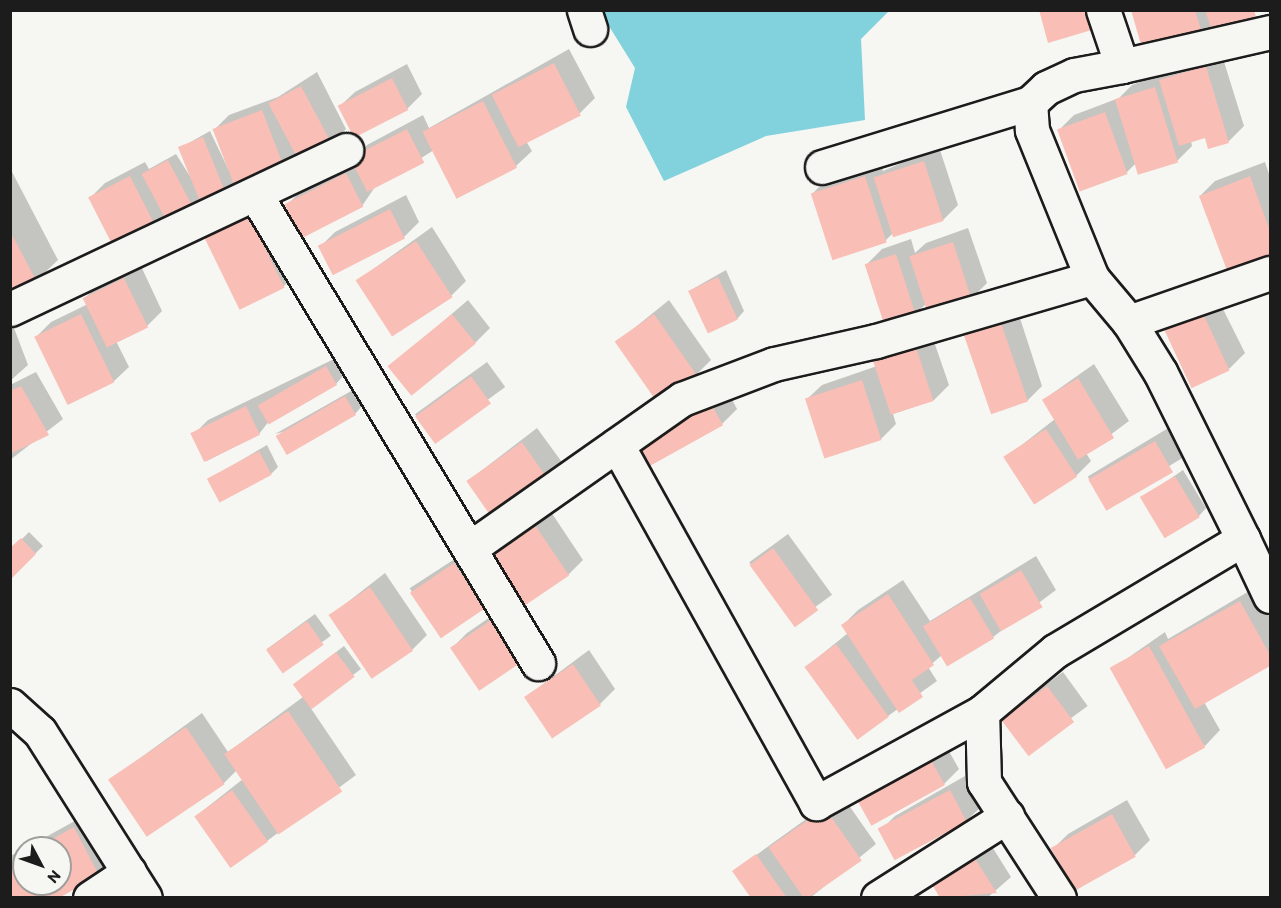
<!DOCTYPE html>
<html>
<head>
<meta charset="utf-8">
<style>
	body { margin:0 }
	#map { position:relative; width:1281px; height:908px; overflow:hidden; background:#f6f6f2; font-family:Itim,sans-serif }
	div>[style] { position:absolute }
	.water>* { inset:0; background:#82d2de }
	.shadow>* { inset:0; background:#0003; transform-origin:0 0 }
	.building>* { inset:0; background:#f9beb5; transform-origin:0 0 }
	.roads { filter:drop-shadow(2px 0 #1c1c1c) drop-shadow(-2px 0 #1c1c1c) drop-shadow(0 2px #1c1c1c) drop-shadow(0 -2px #1c1c1c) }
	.minor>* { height:33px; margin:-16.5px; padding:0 16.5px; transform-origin:16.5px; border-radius:16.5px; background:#f6f6f2 }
	.tertiary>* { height:33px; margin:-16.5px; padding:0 16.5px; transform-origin:16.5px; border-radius:16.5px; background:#f6f6f2 }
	span { translate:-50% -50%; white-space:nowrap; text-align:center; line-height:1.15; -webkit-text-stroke:4.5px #f6f6f2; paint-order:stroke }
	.frame { position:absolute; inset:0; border:12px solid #1c1c1c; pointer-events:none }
	.north { position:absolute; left:12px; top:836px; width:60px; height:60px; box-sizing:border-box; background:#f6f6f2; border:2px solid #9f9f9c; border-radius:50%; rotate:131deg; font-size:16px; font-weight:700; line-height:24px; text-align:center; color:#1c1c1c }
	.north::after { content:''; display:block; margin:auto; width:21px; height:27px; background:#1c1c1c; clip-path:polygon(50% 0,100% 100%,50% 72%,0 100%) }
</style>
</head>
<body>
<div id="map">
	<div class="water">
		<div style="clip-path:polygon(599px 10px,889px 11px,861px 39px,865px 120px,766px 136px,664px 181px,626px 107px,635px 68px)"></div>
	</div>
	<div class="shadow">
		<div style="clip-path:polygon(1132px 10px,1260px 10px,1212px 26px,1202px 36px)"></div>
		<div style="clip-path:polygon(569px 49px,595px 98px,580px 113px,526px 141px,532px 151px,516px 166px,458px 196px,434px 150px,375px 187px,362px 206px,287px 205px,302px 190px,353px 163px,367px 145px,423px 115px,429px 128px)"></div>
		<div style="clip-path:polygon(1221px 52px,1244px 126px,1229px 141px,1209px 148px,1206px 136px,1191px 141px,1192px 146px,1177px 161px,1136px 163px,1126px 173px,1059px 130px,1074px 115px,1119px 98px,1132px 85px)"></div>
		<div style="clip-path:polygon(407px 64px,422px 94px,407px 109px,339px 107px,355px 92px)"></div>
		<div style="clip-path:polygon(317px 72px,346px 129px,331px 144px,226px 193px,200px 199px,155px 225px,90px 198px,105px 183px,145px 162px,149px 169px,176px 154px,193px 181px,180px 148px,210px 131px,233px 179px,214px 130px,229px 115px,278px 97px)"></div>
		<div style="clip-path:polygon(939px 147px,958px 205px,943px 220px,894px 232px,886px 240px,812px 194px,827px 179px,880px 162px,883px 171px)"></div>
		<div style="clip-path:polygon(1265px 162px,1270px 177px,1270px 255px,1229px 271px,1200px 196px,1215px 181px)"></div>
		<div style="clip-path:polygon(10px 168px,58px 260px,36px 281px,10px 295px)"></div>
		<div style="clip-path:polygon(406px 195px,419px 222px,404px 237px,320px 247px,335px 232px)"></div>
		<div style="clip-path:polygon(264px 201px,298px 272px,283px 287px,206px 237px,221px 222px)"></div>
		<div style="clip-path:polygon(432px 227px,466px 281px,451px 296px,358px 280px)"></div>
		<div style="clip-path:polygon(968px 228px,987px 283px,972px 298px,926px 304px,915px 314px,867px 264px,882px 249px,911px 239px,915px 253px,926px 243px)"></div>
		<div style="clip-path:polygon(140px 264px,162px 311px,147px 326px,116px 341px,129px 367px,113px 382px,69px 404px,36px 337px,51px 322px,88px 304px,85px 298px,100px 283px)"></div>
		<div style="clip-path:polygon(726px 270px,744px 311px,737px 319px,689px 291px)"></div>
		<div style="clip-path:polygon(1215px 293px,1245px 353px,1230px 368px,1194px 386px,1165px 326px)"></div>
		<div style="clip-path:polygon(468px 300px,490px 328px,475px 343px,390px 367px)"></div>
		<div style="clip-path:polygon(669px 300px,711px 360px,696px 375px,617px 342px)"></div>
		<div style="clip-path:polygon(1017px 309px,1042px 386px,1027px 401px,965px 337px,980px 322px)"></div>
		<div style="clip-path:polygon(929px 327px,949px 385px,934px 400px,893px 414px,896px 424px,881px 439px,806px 400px,822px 385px,877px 366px)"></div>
		<div style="clip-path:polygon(14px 328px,28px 365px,10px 381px,10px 329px)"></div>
		<div style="clip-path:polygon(334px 359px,343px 376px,336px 384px,273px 416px,259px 434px,207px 461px,193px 435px,208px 420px)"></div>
		<div style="left:487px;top:362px;width:31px;height:89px;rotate:54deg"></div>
		<div style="clip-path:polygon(1094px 364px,1129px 421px,1086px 453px,1091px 461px,1076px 476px,1034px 504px,1005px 458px,1055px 419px,1043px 400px)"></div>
		<div style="clip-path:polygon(36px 372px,63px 419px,10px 460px,10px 385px)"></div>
		<div style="clip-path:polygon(725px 386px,737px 409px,722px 424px,634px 444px)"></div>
		<div style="clip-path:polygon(353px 390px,362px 406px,355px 414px,275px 434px)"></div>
		<div style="left:1170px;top:427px;width:33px;height:96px;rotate:59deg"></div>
		<div style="clip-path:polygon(537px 428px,564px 465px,549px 480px,468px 481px)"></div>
		<div style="clip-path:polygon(267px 445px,278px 467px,271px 474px,209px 479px)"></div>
		<div style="clip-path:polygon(1183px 470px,1206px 508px,1199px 516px,1142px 498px)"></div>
		<div style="clip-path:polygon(551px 512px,583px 560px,568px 575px,489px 557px)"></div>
		<div style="clip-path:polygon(29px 532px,43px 546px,10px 578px,10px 551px)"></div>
		<div style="left:788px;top:534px;width:75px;height:48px;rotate:54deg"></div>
		<div style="left:470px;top:549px;width:53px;height:72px;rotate:57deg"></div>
		<div style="clip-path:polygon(1036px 556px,1056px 590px,993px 637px,942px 655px,928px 667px,937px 681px,888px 716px,806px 667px,848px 633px,843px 625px,858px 610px,903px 580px,930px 621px)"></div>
		<div style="clip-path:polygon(385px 573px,427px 635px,412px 650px,331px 615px)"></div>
		<div style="clip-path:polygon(1256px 587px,1270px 614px,1270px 664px,1204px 702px,1220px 730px,1205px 746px,1112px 669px,1165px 632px,1168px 639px)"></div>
		<div style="clip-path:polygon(509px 604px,537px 645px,452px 648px,467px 633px)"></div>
		<div style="left:315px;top:614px;width:27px;height:59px;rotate:54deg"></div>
		<div style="clip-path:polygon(344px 646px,361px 669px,310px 707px,356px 775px,267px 841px,196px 816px,243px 779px,237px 770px,224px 783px,110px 780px,202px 713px,228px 752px,303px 697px,294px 684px)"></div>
		<div style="clip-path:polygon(589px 650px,615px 689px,600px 704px,526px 697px)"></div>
		<div style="left:1063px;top:672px;width:42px;height:77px;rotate:54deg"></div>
		<div style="clip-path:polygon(941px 737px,959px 769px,944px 784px,870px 778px)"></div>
		<div style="clip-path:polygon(965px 776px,982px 806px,966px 821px,880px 831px,895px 816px)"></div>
		<div style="clip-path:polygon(841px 794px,876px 844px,810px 898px,753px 898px,734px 871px)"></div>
		<div style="clip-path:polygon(1127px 800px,1150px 840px,1135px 855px,1076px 890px,1053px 849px,1068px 834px)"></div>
		<div style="clip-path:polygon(89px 813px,114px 859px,98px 874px,10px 898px,10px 856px,24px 849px,24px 884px,60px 884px,60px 848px,26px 848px)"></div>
		<div style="clip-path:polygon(988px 840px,1011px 877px,987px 898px,942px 898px,931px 881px)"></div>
	</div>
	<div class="building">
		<div style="clip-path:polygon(1039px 10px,1089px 10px,1095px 29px,1048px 43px)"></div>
		<div style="clip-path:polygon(1131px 10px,1195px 10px,1203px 37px,1144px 55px)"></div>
		<div style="clip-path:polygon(1205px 10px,1254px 10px,1256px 17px,1212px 31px)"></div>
		<div style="left:554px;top:63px;width:59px;height:70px;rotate:63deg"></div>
		<div style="clip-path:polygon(1206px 66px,1229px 143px,1208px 149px,1205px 138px,1179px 146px,1159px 80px)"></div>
		<div style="left:392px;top:78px;width:36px;height:61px;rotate:63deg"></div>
		<div style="left:301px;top:86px;width:67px;height:37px;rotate:62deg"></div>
		<div style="left:1155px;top:87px;width:79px;height:42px;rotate:73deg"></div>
		<div style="left:483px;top:101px;width:75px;height:68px;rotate:63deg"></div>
		<div style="left:262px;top:110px;width:66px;height:53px;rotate:69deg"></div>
		<div style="left:1105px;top:112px;width:66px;height:51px;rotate:70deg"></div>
		<div style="left:407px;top:129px;width:38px;height:64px;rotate:63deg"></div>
		<div style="left:203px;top:137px;width:62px;height:27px;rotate:68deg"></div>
		<div style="left:168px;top:160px;width:54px;height:30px;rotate:62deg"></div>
		<div style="left:924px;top:161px;width:63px;height:53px;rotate:72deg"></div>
		<div style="left:346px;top:173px;width:38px;height:69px;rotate:63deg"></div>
		<div style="left:130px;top:176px;width:57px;height:47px;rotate:63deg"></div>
		<div style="left:865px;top:176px;width:70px;height:57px;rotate:72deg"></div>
		<div style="clip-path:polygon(1250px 176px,1270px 231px,1270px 257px,1228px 273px,1199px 196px)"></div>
		<div style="left:390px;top:209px;width:33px;height:81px;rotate:63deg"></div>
		<div style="left:249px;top:215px;width:81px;height:50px;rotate:64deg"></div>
		<div style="clip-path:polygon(10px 231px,37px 282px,10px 296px)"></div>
		<div style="left:416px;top:241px;width:67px;height:72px;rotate:57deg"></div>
		<div style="left:953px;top:242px;width:61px;height:46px;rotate:72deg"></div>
		<div style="left:896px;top:254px;width:65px;height:33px;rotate:72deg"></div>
		<div style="left:718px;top:277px;width:47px;height:33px;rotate:65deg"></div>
		<div style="left:124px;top:278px;width:55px;height:46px;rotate:64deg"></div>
		<div style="left:1200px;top:307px;width:70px;height:42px;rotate:65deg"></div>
		<div style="left:81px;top:314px;width:76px;height:52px;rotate:64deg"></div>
		<div style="left:452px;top:314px;width:38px;height:83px;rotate:51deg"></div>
		<div style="left:654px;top:314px;width:75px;height:48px;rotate:55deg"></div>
		<div style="left:1001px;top:323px;width:83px;height:39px;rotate:71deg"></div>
		<div style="left:914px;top:341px;width:63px;height:45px;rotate:72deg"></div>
		<div style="left:326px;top:366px;width:22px;height:79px;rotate:60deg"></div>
		<div style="left:471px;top:376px;width:34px;height:69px;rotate:54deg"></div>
		<div style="left:1078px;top:378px;width:70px;height:42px;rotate:59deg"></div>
		<div style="left:862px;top:380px;width:63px;height:60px;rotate:72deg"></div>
		<div style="clip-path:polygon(21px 386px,49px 435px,10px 454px,10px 391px)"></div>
		<div style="left:345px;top:396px;width:22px;height:80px;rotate:60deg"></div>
		<div style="left:709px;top:400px;width:29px;height:89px;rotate:61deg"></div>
		<div style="left:246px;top:406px;width:32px;height:62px;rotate:64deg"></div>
		<div style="left:1046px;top:429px;width:57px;height:51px;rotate:57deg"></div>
		<div style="left:1155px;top:441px;width:36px;height:77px;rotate:60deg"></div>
		<div style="left:522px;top:442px;width:49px;height:68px;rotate:55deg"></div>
		<div style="left:259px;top:451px;width:27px;height:59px;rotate:62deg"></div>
		<div style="left:1175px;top:476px;width:48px;height:41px;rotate:59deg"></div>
		<div style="left:535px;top:525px;width:61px;height:57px;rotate:56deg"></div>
		<div style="clip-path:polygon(21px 538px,36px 554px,10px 580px,10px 548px)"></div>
		<div style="left:773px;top:548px;width:77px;height:29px;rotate:54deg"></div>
		<div style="left:454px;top:563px;width:55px;height:53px;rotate:56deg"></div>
		<div style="left:1021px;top:570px;width:43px;height:48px;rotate:60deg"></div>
		<div style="left:370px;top:587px;width:77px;height:50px;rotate:56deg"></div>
		<div style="clip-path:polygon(888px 594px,934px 665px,912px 680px,923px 697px,899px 713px,841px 625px)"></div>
		<div style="left:970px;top:598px;width:47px;height:55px;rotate:59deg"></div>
		<div style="clip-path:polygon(1240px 601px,1270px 655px,1270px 666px,1195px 709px,1159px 646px)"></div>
		<div style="left:494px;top:618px;width:52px;height:53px;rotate:56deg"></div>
		<div style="left:307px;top:621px;width:29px;height:50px;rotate:55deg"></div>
		<div style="left:836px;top:644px;width:90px;height:39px;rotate:54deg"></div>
		<div style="left:1149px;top:646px;width:116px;height:45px;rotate:61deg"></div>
		<div style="left:336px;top:652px;width:31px;height:54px;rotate:53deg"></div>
		<div style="left:573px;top:664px;width:50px;height:59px;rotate:56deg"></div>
		<div style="left:1047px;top:686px;width:45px;height:57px;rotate:53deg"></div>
		<div style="left:288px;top:711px;width:97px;height:77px;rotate:56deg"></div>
		<div style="left:186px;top:727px;width:69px;height:94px;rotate:56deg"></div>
		<div style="left:926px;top:751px;width:39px;height:84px;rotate:61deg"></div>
		<div style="left:232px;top:790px;width:63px;height:46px;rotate:55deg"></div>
		<div style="left:950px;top:790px;width:36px;height:82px;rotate:62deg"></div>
		<div style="left:825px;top:808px;width:64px;height:69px;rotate:55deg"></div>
		<div style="left:1112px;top:814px;width:49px;height:70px;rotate:61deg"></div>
		<div style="clip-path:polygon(74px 827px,99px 875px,59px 898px,10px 898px,10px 862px,24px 854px,24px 884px,60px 884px,60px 848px,36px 848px)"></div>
		<div style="clip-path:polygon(756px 854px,787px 898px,751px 898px,732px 871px)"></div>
		<div style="clip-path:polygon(972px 854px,997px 893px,940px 898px,930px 881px)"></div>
	</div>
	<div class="roads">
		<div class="minor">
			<div style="left:584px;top:10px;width:20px;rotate:72deg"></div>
			<div style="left:1122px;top:66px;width:152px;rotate:-12.9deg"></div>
			<div style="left:822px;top:167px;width:218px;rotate:-17.1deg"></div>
			<div style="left:255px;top:194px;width:548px;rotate:58.89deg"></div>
			<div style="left:10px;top:309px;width:372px;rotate:-25.3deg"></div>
			<div style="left:1129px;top:322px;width:149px;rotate:-19.2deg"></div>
			<div style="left:617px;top:445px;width:410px;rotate:60.9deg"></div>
			<div style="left:816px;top:803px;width:189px;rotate:-28.7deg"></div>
			<div style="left:1243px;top:539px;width:63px;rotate:64.7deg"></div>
			<div style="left:470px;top:548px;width:259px;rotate:-35.1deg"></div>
			<div style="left:682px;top:399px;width:98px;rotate:-20.8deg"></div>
			<div style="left:774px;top:364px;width:105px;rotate:-12.7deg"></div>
			<div style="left:876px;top:341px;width:225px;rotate:-16.3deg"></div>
			<div style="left:10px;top:705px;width:40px;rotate:42deg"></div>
			<div style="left:40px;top:732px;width:196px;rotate:57.7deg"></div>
			<div style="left:90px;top:898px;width:47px;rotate:-33.7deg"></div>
			<div style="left:878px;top:898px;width:153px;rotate:-32.4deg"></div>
		</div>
		<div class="tertiary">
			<div style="left:1059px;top:898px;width:138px;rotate:-122.9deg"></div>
			<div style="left:984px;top:782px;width:70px;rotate:-91.6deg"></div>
			<div style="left:982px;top:712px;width:95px;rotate:-39.9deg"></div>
			<div style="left:1055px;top:651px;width:219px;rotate:-30.8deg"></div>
			<div style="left:1243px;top:539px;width:186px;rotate:-116.4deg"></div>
			<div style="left:1160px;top:372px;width:59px;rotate:-121.8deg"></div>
			<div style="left:1129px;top:322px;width:57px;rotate:-130.1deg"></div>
			<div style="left:1092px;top:278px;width:160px;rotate:-112.1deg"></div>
			<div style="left:1032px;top:130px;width:27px;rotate:-94deg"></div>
			<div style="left:1030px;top:103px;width:22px;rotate:-43deg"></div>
			<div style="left:1046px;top:88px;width:31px;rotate:-25deg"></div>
			<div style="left:1074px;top:75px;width:49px;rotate:-10.6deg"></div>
			<div style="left:1122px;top:66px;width:59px;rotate:-108.7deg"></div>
		</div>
	</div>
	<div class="frame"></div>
	<div class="north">N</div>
</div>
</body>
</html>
